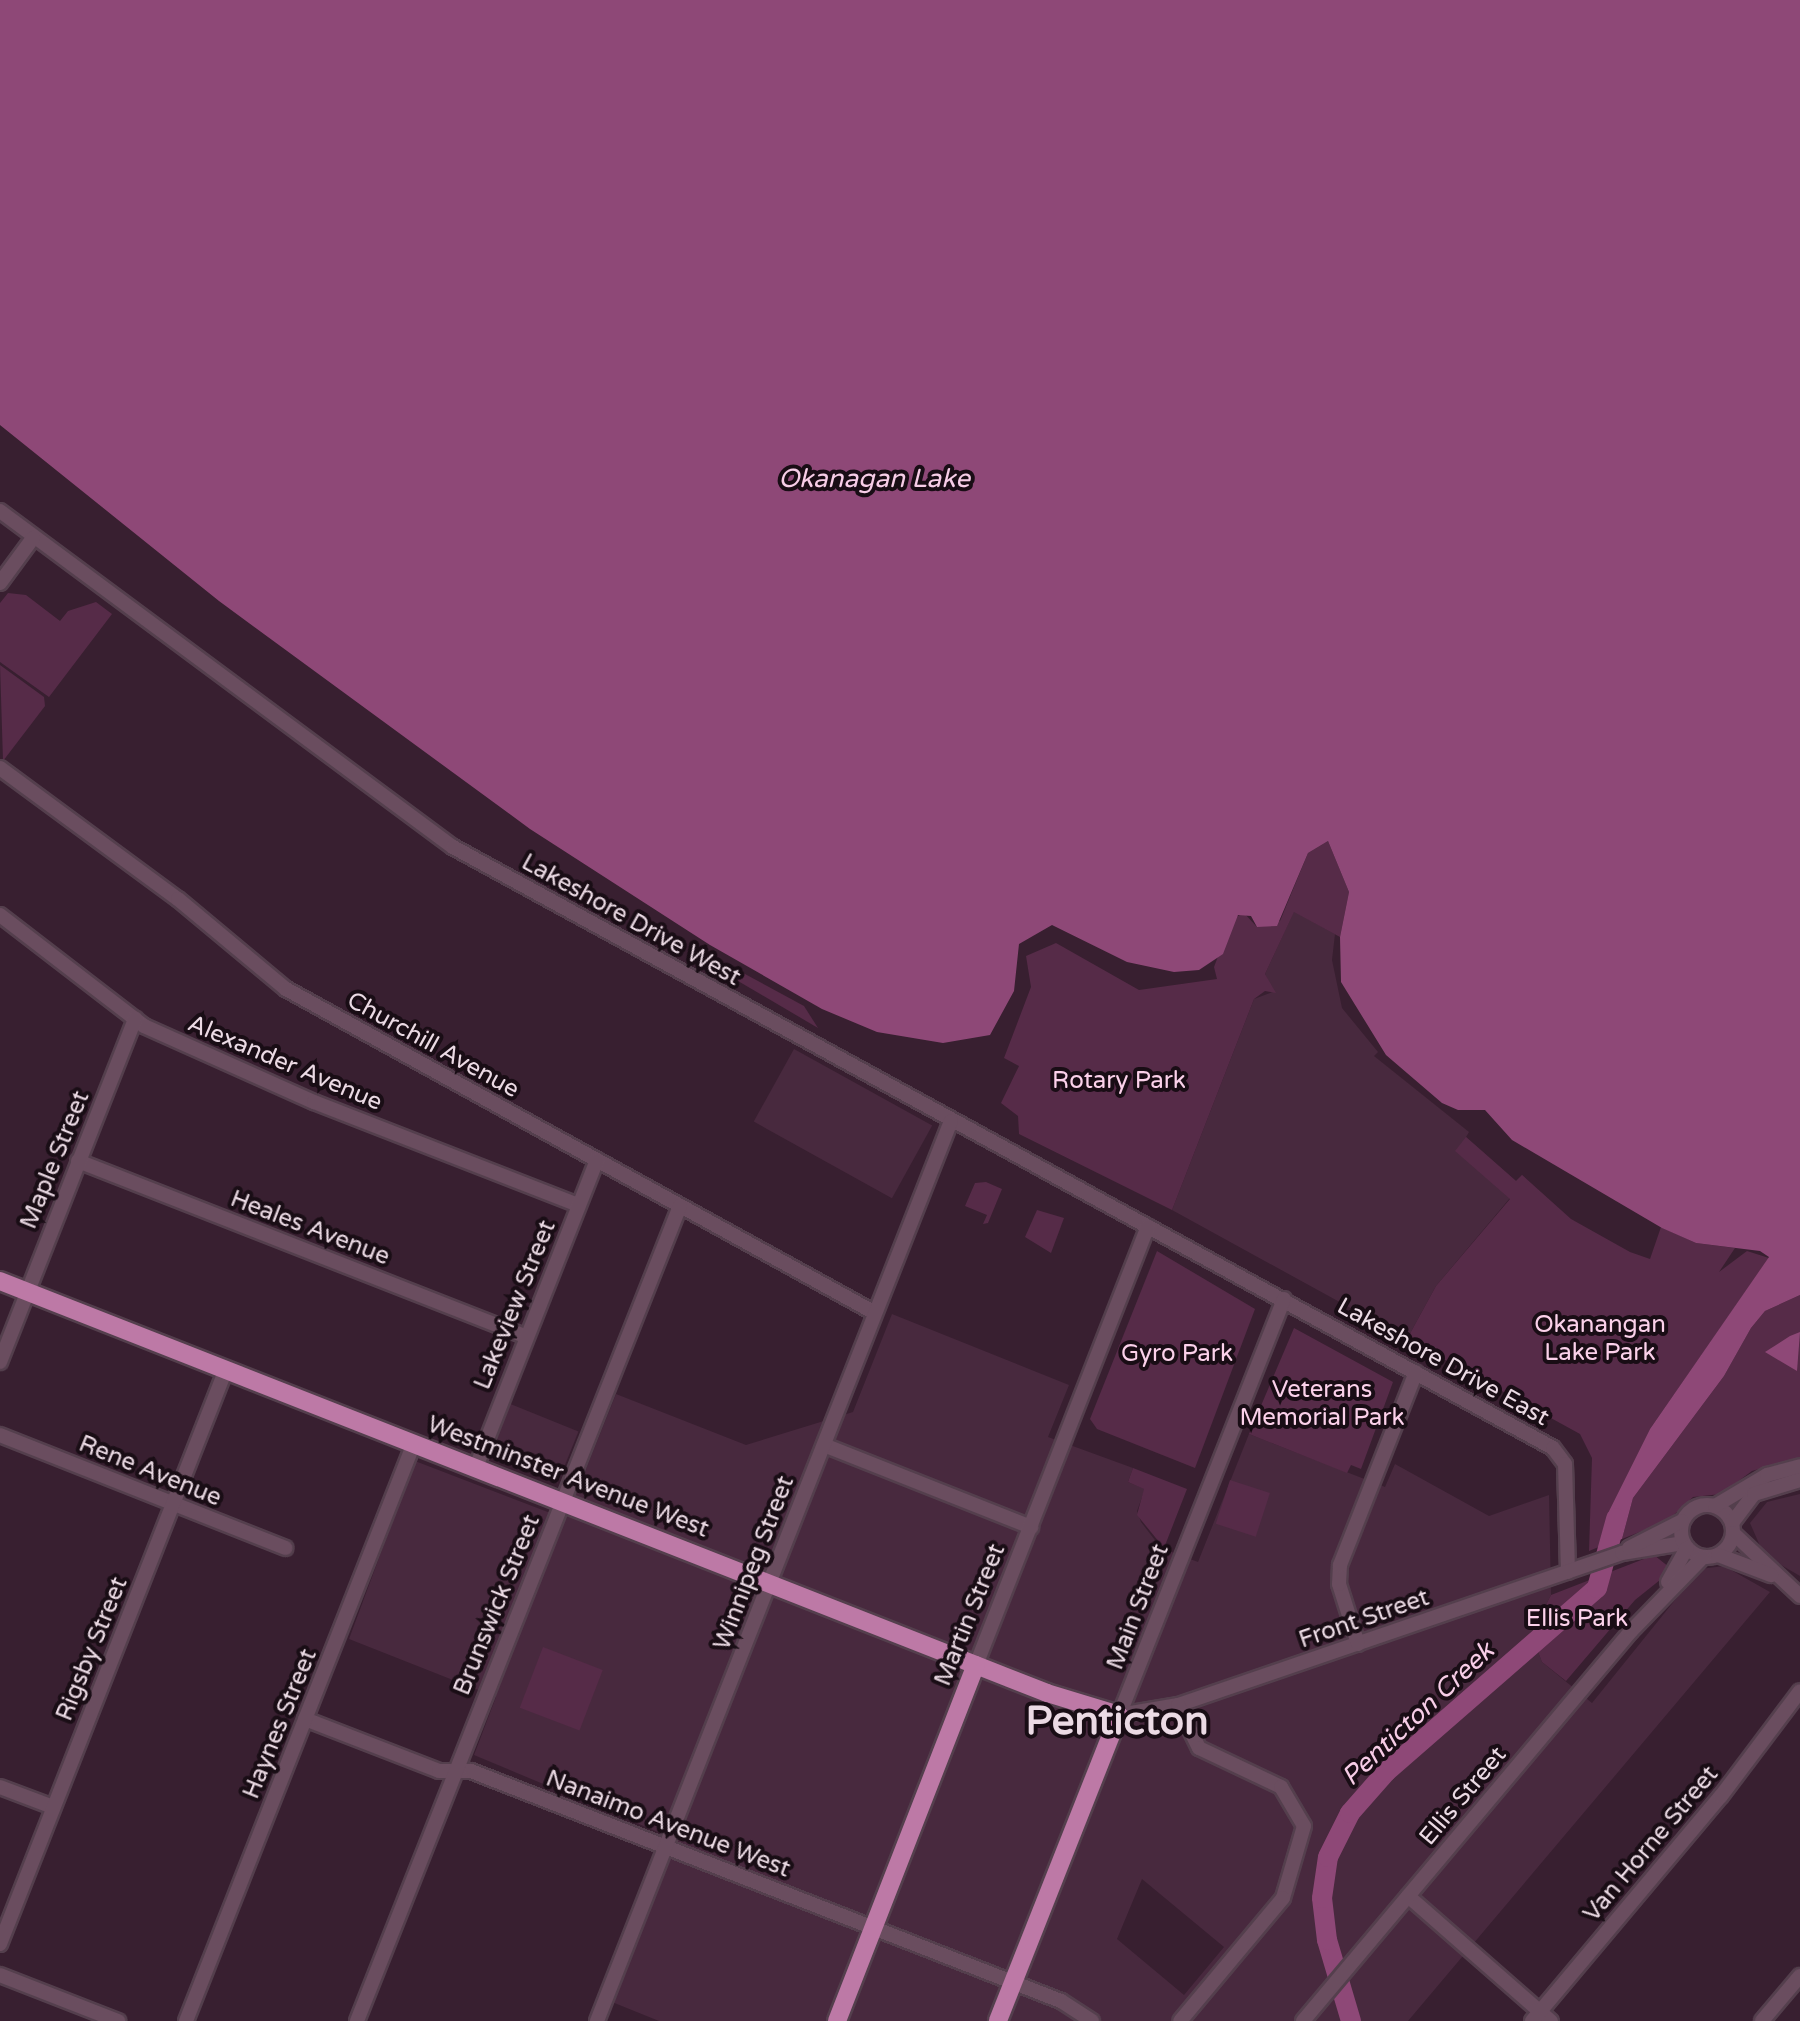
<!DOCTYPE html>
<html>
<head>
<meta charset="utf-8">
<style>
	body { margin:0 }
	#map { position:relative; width:1800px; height:2021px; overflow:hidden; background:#381f30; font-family:"Varela Round",sans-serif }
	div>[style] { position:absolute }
	.built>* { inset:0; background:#48293e; transform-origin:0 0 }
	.green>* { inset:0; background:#562b48; transform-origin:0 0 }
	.water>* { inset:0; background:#8e4877 }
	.river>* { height:20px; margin:-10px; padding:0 10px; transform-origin:10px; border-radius:10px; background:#8e4877 }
	.roads { filter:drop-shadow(2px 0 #543f4d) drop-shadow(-2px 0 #543f4d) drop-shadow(0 2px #543f4d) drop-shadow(0 -2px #543f4d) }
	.minor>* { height:14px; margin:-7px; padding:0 7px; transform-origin:7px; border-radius:7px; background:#6a4d5f }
	.minor>.ring { margin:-7px; padding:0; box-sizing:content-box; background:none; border:14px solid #6a4d5f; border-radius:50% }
	.major>* { height:18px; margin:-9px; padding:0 9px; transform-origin:9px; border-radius:9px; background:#bd79a6 }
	span { translate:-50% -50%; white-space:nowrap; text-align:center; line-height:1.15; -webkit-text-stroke:8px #190d15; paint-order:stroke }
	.street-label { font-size:24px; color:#ebdae4 }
	.park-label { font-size:24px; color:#fbd1ea }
	.water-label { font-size:26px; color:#f7cde7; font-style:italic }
	.town-label { font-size:40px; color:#ebdae4; font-weight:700 }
</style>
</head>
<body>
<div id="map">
	<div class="built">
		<div style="clip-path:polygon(1294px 911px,1335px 934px,1332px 960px,1342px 1008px,1378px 1052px,1374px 1056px,1469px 1132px,1466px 1137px,1516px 1181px,1522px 1175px,1526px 1179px,1436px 1286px,1407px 1339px,1172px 1210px,1254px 999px,1273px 992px,1265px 974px)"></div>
		<div style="left:794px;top:1049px;width:158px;height:83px;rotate:29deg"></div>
		<div style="clip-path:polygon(evenodd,892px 1314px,1069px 1385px,1048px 1437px,1133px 1468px,1128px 1482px,1145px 1489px,1137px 1511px,1141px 1522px,1161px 1548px,1198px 1562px,1249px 1434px,1385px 1487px,1395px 1464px,1489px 1516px,1549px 1495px,1551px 1595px,1531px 1634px,1542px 1662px,1592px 1703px,1700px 1569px,1724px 1566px,1770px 1592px,1408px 2021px,659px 2021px,612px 2002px,677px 1840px,474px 1755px,496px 1697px,349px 1639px,415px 1461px,566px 1519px,616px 1394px,746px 1445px,853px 1412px,892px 1314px,1142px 1879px,1224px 1947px,1184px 1995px,1117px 1939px,1142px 1879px)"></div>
		<div style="left:508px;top:1403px;width:76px;height:56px;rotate:22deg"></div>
		<div style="clip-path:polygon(1800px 1494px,1800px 1576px,1764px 1555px,1750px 1523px,1767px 1502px)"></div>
	</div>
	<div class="green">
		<div style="clip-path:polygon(8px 593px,26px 595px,60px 621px,68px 611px,96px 602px,112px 614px,49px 697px,0 662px,0 603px)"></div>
		<div style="clip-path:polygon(0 665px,44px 697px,45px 706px,3px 761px)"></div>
		<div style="clip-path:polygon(1328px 841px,1349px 892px,1340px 937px,1294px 912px,1265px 974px,1276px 993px,1265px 991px,1254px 999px,1172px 1210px,1019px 1134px,1018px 1116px,1001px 1103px,1019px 1066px,1004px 1058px,1031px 987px,1026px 956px,1056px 943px,1139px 990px,1217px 979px,1214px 967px,1232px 919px,1244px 913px,1257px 927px,1280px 921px,1308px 853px)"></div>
		<div style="clip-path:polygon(687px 951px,706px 953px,804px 1006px,818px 1028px)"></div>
		<div style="clip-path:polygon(1466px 1137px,1516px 1181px,1522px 1175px,1571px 1219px,1630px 1252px,1650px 1259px,1661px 1227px,1696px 1243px,1735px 1248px,1719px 1272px,1747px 1251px,1769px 1258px,1650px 1429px,1608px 1513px,1601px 1546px,1589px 1551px,1592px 1458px,1580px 1434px,1407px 1339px,1436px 1286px,1510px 1199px,1455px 1151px)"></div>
		<div style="clip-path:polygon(986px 1182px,1002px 1189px,988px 1223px,983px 1224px,987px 1215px,965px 1206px,975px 1183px)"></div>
		<div style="clip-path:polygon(1037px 1210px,1064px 1218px,1051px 1253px,1025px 1237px)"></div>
		<div style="clip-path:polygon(1157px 1251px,1255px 1309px,1195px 1468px,1097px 1429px,1090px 1419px)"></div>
		<div style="clip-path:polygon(1800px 1295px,1800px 1457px,1752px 1471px,1721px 1494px,1693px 1497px,1667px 1521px,1622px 1539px,1633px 1498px,1724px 1376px,1751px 1328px,1765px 1311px)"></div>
		<div style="clip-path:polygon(1294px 1328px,1393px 1382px,1361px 1469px,1351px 1465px,1347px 1473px,1249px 1434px)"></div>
		<div style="clip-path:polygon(1133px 1468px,1187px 1489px,1164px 1548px,1137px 1515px,1144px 1489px,1128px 1482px)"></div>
		<div style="left:1230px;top:1480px;width:42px;height:46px;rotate:18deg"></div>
		<div style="clip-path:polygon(1654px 1555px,1669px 1567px,1660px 1580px,1635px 1600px,1566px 1681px,1542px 1662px,1531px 1634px,1551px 1595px)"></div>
		<div style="left:543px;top:1647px;width:64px;height:65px;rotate:21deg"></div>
	</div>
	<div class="water">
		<div style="clip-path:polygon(0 0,1800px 0,1800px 1295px,1765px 1311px,1751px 1328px,1724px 1376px,1633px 1498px,1622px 1539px,1601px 1546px,1608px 1513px,1650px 1429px,1769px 1257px,1760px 1251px,1696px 1243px,1662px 1228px,1512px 1140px,1485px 1110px,1458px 1110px,1442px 1103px,1386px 1055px,1341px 982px,1340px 937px,1349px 892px,1328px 841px,1308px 853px,1277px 926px,1257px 927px,1251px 916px,1238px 915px,1223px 954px,1199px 970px,1174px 972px,1127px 962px,1052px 925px,1019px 944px,1014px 991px,990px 1035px,943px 1043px,877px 1032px,822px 1009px,710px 945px,530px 829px,219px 601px,0 425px)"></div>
		<div style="clip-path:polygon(1800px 1332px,1797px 1371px,1765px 1352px,1790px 1336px)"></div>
	</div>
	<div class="river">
		<div style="left:1351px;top:2021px;width:84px;rotate:-106.5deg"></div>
		<div style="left:1327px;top:1940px;width:42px;rotate:-96.8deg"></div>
		<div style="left:1322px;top:1898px;width:41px;rotate:-81.7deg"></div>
		<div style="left:1328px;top:1857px;width:49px;rotate:-63.4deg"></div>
		<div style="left:1350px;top:1813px;width:55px;rotate:-48.7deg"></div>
		<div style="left:1386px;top:1772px;width:280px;rotate:-41.1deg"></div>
		<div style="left:1597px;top:1588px;width:72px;rotate:-74.6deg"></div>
	</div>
	<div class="roads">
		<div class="minor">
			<div style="left:0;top:511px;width:564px;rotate:36.57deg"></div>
			<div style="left:453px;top:847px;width:1253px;rotate:28.65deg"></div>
			<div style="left:1553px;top:1448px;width:20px;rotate:53deg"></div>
			<div style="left:1565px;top:1464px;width:108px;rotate:88.4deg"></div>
			<div style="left:0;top:583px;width:56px;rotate:-53.7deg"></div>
			<div style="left:0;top:768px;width:221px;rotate:36.4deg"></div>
			<div style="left:178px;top:899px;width:141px;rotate:39.8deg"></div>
			<div style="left:286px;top:989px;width:672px;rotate:28.81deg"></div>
			<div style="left:0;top:915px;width:182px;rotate:37.6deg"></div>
			<div style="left:144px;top:1026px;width:186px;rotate:24.1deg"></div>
			<div style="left:314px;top:1102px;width:283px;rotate:21.3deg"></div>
			<div style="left:78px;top:1161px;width:481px;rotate:21.4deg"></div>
			<div style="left:1284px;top:1299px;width:448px;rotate:111.6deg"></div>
			<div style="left:1119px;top:1715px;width:60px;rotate:-9.6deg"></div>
			<div style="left:1178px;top:1705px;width:469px;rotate:-18.9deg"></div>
			<div style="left:1622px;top:1553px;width:62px;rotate:-9.3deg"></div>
			<div style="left:0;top:1362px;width:369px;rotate:-68.5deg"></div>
			<div style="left:0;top:1435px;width:307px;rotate:21.6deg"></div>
			<div style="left:824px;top:1445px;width:223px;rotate:21.6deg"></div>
			<div style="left:476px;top:1467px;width:330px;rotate:-68.5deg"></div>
			<div class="ring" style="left:1681px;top:1505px;width:38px;height:38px"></div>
			<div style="left:1715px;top:1506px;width:61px;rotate:-30.8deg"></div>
			<div style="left:1767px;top:1475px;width:34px;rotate:-15deg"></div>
			<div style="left:1732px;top:1523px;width:36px;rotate:-53deg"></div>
			<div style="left:1754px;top:1494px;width:48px;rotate:-16.9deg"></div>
			<div style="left:1733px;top:1533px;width:92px;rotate:43.2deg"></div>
			<div style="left:1629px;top:1548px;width:59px;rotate:-27deg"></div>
			<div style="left:1718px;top:1555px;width:57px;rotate:20.7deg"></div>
			<div style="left:1668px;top:1582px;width:39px;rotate:-61deg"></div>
			<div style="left:1358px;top:1644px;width:63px;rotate:-107.6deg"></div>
			<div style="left:1339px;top:1584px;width:19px;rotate:-87deg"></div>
			<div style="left:1340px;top:1565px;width:207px;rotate:-68.5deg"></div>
			<div style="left:976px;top:1665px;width:471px;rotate:-68.6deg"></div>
			<div style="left:1178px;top:1705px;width:48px;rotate:64deg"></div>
			<div style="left:1199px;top:1748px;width:91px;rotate:25.4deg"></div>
			<div style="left:1281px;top:1787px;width:45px;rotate:59.5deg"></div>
			<div style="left:1304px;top:1826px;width:75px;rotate:106.3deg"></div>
			<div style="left:1283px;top:1898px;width:160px;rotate:129.9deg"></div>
			<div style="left:305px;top:1719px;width:144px;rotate:21.2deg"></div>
			<div style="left:439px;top:1771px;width:32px"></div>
			<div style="left:471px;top:1771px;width:633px;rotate:21.3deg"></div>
			<div style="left:1061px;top:2001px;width:37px;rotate:33deg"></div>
			<div style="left:0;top:1787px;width:57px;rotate:20.7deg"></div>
			<div style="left:1408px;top:1896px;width:190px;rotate:41.2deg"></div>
			<div style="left:0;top:1944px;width:618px;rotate:-68.54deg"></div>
			<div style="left:0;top:1975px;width:127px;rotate:21.3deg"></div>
			<div style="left:186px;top:2021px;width:621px;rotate:-68.47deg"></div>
			<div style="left:357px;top:2021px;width:877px;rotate:-68.38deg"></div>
			<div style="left:597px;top:2021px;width:967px;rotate:-68.53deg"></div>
			<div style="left:1303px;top:2021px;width:510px;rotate:-49.94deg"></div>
			<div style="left:1631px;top:1631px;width:103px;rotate:-45.8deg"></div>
			<div style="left:1532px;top:2021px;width:294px;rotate:-50deg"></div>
			<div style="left:1721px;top:1796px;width:131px;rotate:-53deg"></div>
			<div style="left:1762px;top:2021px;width:59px;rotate:-49.8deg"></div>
		</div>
		<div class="major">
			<div style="left:0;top:1281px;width:1125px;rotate:21.48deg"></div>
			<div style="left:1047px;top:1693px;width:75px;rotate:17deg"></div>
			<div style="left:1119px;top:1715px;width:329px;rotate:111.6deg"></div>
			<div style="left:837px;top:2021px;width:382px;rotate:-68.7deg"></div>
		</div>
	</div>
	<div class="street-label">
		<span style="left:631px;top:920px;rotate:29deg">Lakeshore Drive West</span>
		<span style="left:433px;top:1045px;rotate:29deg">Churchill Avenue</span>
		<span style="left:285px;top:1063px;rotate:23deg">Alexander Avenue</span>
		<span style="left:55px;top:1160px;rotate:-68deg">Maple Street</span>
		<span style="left:310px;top:1228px;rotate:21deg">Heales Avenue</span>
		<span style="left:515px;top:1305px;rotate:-68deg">Lakeview Street</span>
		<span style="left:1443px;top:1362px;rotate:29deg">Lakeshore Drive East</span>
		<span style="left:150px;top:1471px;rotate:22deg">Rene Avenue</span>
		<span style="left:568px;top:1477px;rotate:21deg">Westminster Avenue West</span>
		<span style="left:754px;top:1563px;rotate:-69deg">Winnipeg Street</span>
		<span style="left:497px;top:1605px;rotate:-68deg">Brunswick Street</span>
		<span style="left:1138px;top:1607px;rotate:-69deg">Main Street</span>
		<span style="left:970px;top:1615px;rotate:-68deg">Martin Street</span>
		<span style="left:1364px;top:1619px;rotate:-19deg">Front Street</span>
		<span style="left:92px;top:1649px;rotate:-68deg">Rigsby Street</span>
		<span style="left:280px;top:1724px;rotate:-68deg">Haynes Street</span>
		<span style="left:1463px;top:1796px;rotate:-50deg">Ellis Street</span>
		<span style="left:668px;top:1824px;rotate:21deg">Nanaimo Avenue West</span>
		<span style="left:1651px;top:1844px;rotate:-50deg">Van Horne Street</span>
	</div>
	<div class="park-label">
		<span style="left:1119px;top:1081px">Rotary Park</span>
		<span style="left:1600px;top:1339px">Okanangan<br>Lake Park</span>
		<span style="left:1177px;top:1354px">Gyro Park</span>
		<span style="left:1322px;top:1404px">Veterans<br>Memorial Park</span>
		<span style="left:1577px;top:1619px">Ellis Park</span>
	</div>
	<div class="water-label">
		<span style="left:874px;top:479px">Okanagan Lake</span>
		<span style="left:1418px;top:1714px;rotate:-43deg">Penticton Creek</span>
	</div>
	<div class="town-label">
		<span style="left:1117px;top:1721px">Penticton</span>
	</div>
</div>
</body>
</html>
